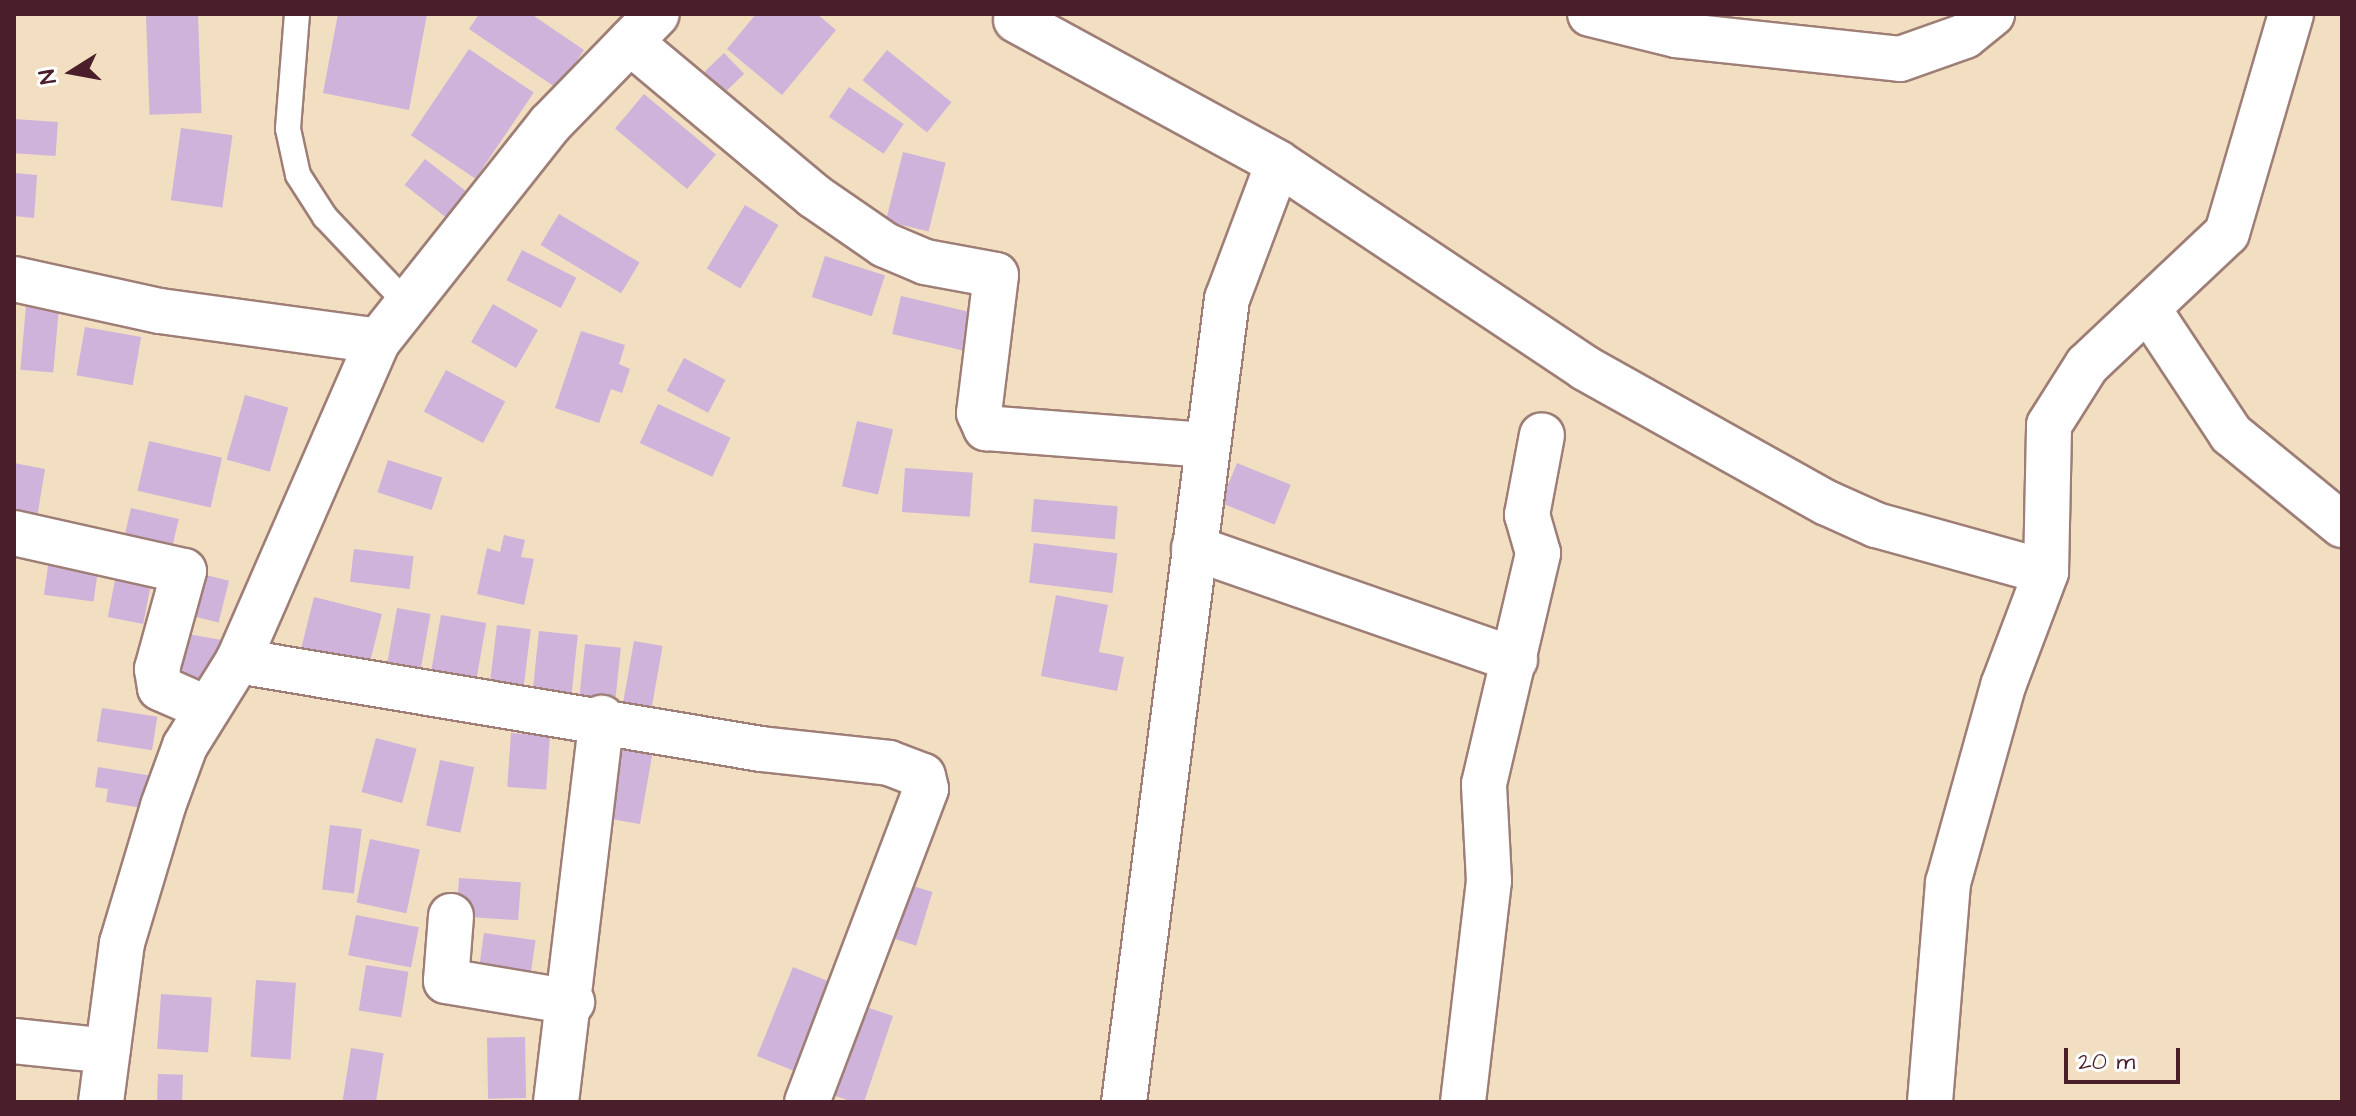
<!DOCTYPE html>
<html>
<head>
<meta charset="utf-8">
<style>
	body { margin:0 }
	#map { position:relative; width:2356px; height:1116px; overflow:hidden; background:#f2dec0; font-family:"Architects Daughter",sans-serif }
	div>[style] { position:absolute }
	.building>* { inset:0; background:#cfb3db; transform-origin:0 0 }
	.roads { filter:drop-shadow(2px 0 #9e7e76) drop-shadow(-2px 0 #9e7e76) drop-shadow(0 2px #9e7e76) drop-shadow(0 -2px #9e7e76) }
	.service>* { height:24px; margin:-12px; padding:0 12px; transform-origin:12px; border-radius:12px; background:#fff }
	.minor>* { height:44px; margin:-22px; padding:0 22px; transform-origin:22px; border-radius:22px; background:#fff }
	span { translate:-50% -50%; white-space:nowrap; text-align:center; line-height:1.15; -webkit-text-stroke:6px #fff; paint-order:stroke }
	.frame { position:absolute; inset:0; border:16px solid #4a1f2b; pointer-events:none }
	.north { position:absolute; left:32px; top:32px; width:80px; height:80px; -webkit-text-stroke:6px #fff; paint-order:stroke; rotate:259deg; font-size:22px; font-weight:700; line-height:32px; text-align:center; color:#4a1f2b }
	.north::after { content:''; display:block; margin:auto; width:28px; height:36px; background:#4a1f2b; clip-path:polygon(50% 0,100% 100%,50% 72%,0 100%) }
	.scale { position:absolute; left:2064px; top:1048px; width:116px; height:36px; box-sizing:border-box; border:4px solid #4a1f2b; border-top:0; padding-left:10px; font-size:24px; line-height:28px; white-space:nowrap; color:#4a1f2b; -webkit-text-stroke:6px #fff; paint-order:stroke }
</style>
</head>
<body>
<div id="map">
	<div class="building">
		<div style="left:198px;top:14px;width:99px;height:52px;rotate:88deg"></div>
		<div style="clip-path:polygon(338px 14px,427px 14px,409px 110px,323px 93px)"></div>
		<div style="clip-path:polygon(479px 14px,531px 14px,584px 50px,558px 89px,469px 29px)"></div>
		<div style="clip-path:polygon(756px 14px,817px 14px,836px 30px,782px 95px,727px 49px)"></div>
		<div style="left:469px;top:49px;width:78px;height:104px;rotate:34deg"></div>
		<div style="left:887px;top:50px;width:83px;height:39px;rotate:39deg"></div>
		<div style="left:724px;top:53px;width:29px;height:47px;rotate:46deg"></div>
		<div style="left:849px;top:87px;width:66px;height:36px;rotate:34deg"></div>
		<div style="left:644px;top:94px;width:94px;height:45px;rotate:40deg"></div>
		<div style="left:14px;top:119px;width:44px;height:34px;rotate:4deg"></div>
		<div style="left:181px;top:128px;width:52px;height:73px;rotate:8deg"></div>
		<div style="left:903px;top:152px;width:44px;height:71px;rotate:14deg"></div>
		<div style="left:425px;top:159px;width:53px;height:33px;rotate:38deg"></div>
		<div style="clip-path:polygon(14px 173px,37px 175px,34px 218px,14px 216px)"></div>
		<div style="left:745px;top:205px;width:39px;height:74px;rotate:31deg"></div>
		<div style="left:559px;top:214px;width:94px;height:36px;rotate:31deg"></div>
		<div style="left:522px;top:250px;width:61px;height:34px;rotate:27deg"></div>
		<div style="left:825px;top:256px;width:63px;height:43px;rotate:18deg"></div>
		<div style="left:27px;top:294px;width:33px;height:76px;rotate:5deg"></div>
		<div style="left:901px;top:296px;width:74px;height:39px;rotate:13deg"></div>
		<div style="left:493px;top:304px;width:52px;height:44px;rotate:30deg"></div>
		<div style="left:85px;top:327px;width:57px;height:49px;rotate:10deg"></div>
		<div style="clip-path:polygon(581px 331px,625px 345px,619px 364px,630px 369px,622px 393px,611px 389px,599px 423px,555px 408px)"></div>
		<div style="left:684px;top:358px;width:47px;height:37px;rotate:28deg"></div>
		<div style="left:446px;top:370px;width:67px;height:47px;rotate:28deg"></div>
		<div style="left:245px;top:395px;width:45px;height:67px;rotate:16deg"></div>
		<div style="left:658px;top:404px;width:80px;height:43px;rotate:25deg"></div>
		<div style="left:857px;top:421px;width:37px;height:67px;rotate:13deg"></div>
		<div style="left:149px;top:441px;width:75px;height:51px;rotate:13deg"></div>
		<div style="left:388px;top:460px;width:57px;height:34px;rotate:18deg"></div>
		<div style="clip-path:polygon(14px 463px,45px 469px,35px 530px,14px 526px)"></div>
		<div style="left:1237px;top:463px;width:58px;height:43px;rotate:22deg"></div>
		<div style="left:905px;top:468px;width:68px;height:44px;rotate:4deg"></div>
		<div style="left:1034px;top:499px;width:84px;height:33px;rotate:5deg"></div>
		<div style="left:131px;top:508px;width:49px;height:40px;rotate:13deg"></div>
		<div style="clip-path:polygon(504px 535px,525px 540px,521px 557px,534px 559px,524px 605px,477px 594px,487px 548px,500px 552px)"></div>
		<div style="left:1034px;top:543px;width:84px;height:40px;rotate:7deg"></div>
		<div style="left:354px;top:549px;width:60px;height:33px;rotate:7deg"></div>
		<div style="left:49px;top:559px;width:50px;height:36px;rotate:8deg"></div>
		<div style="left:117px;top:570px;width:36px;height:48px;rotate:11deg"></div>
		<div style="left:198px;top:573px;width:32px;height:43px;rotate:14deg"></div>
		<div style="clip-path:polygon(1056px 595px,1108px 605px,1099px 652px,1124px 657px,1117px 691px,1041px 676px)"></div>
		<div style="left:314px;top:597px;width:70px;height:58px;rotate:14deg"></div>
		<div style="left:397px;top:608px;width:34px;height:69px;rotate:10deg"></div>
		<div style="left:441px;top:615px;width:46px;height:64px;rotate:10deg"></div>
		<div style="left:497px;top:625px;width:34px;height:62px;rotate:7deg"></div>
		<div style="left:539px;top:631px;width:39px;height:73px;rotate:6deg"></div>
		<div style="left:182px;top:633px;width:39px;height:54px;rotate:10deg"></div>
		<div style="left:634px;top:641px;width:29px;height:65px;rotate:10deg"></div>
		<div style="left:585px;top:644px;width:36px;height:59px;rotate:6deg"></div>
		<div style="left:102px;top:708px;width:56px;height:34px;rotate:9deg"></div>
		<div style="left:511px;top:733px;width:39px;height:54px;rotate:4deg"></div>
		<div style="left:376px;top:738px;width:42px;height:56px;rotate:15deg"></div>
		<div style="left:612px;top:741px;width:42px;height:77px;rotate:10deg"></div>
		<div style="left:440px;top:760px;width:35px;height:67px;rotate:12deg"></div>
		<div style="clip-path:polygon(98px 767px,153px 776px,148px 809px,106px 802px,108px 789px,95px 787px)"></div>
		<div style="left:330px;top:825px;width:32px;height:65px;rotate:7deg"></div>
		<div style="left:370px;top:839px;width:51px;height:65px;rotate:12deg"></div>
		<div style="left:459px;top:878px;width:62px;height:38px;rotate:4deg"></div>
		<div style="left:900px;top:882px;width:34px;height:56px;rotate:17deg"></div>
		<div style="left:356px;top:915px;width:64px;height:41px;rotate:11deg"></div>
		<div style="left:484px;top:933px;width:52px;height:46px;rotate:8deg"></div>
		<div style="left:366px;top:965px;width:43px;height:46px;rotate:9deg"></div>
		<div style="left:793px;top:967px;width:45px;height:96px;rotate:22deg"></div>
		<div style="left:256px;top:980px;width:40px;height:77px;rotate:4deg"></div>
		<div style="left:161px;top:994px;width:51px;height:55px;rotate:4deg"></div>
		<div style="clip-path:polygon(863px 1006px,893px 1016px,864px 1102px,853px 1102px,833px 1095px)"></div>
		<div style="left:525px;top:1037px;width:61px;height:38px;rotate:89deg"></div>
		<div style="left:351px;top:1048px;width:33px;height:55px;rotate:9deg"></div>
		<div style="left:158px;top:1074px;width:25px;height:28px;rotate:2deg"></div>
	</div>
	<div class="roads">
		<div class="service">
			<div style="left:297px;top:14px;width:115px;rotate:94.5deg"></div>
			<div style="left:288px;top:129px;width:47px;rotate:77.7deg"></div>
			<div style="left:298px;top:175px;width:50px;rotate:57.3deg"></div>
			<div style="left:325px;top:217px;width:124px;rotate:46.6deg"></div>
		</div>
		<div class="minor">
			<div style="left:1590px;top:14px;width:89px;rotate:13.7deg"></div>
			<div style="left:1676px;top:35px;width:225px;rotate:6.1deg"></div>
			<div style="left:1900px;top:59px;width:69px;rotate:-19.5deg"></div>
			<div style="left:1965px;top:36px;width:35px;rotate:-39deg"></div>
			<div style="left:1016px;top:20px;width:298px;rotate:28.6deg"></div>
			<div style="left:630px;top:42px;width:240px;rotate:39.9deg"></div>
			<div style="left:814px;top:196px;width:86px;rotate:34.6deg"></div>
			<div style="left:885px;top:245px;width:43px;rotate:23deg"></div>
			<div style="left:925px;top:262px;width:72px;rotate:10.4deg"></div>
			<div style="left:996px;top:275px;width:139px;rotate:97deg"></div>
			<div style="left:979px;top:413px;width:17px;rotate:65deg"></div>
			<div style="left:986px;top:428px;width:220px;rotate:4.4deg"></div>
			<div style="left:14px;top:279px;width:149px;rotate:12.4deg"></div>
			<div style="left:160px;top:311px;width:220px;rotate:7.8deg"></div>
			<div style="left:2149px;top:310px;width:149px;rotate:56.5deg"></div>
			<div style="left:2231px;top:434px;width:144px;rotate:39.3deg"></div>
			<div style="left:14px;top:533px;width:174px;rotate:12.6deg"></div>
			<div style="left:184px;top:571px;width:102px;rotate:105.4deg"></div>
			<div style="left:157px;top:669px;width:19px;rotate:81deg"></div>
			<div style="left:160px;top:688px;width:52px;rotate:23.6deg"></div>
			<div style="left:1194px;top:548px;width:340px;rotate:19.2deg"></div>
			<div style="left:238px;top:661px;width:530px;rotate:9.55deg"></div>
			<div style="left:761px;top:749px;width:129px;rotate:6.2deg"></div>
			<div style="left:889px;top:763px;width:36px;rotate:21deg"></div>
			<div style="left:923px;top:776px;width:13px;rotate:77deg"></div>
			<div style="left:926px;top:789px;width:335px;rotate:110.8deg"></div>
			<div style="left:451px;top:916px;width:65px;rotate:94.4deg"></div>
			<div style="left:446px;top:981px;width:128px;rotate:9.5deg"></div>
			<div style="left:14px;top:1041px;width:94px;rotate:6.1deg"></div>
			<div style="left:101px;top:1102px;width:160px;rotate:-82.5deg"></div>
			<div style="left:122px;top:943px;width:143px;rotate:-73.3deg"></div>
			<div style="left:163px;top:806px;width:64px;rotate:-69.9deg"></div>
			<div style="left:185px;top:746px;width:100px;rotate:-58.1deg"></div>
			<div style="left:238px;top:661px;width:349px;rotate:-66.4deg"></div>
			<div style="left:378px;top:341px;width:277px;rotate:-51.6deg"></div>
			<div style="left:550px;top:124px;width:153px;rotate:-45.8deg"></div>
			<div style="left:556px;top:1102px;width:387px;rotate:-83.2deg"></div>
			<div style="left:1124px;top:1102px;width:810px;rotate:-82.69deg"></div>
			<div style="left:1227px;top:299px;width:145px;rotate:-69.4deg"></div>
			<div style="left:1278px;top:163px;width:369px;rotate:33.7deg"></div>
			<div style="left:1585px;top:368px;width:277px;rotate:29.2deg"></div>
			<div style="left:1827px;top:503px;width:54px;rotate:24.2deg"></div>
			<div style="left:1876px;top:525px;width:176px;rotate:15.5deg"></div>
			<div style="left:1463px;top:1102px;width:223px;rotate:-83.3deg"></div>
			<div style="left:1489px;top:881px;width:97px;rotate:-93deg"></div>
			<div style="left:1484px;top:784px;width:237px;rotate:-76.8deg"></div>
			<div style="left:1538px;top:553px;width:40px;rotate:-106deg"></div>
			<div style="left:1527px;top:515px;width:81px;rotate:-79.4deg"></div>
			<div style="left:1930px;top:1102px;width:220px;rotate:-85.3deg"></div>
			<div style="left:1948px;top:883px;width:205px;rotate:-74.4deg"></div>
			<div style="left:2003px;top:686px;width:122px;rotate:-69.3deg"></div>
			<div style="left:2046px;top:572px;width:147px;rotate:-88.8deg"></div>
			<div style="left:2049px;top:425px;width:71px;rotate:-57.7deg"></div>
			<div style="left:2087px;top:365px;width:192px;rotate:-43.3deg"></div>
			<div style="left:2227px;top:233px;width:228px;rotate:-73.7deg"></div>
		</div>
	</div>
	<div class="frame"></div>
	<div class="north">N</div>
	<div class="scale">20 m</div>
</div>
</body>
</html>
